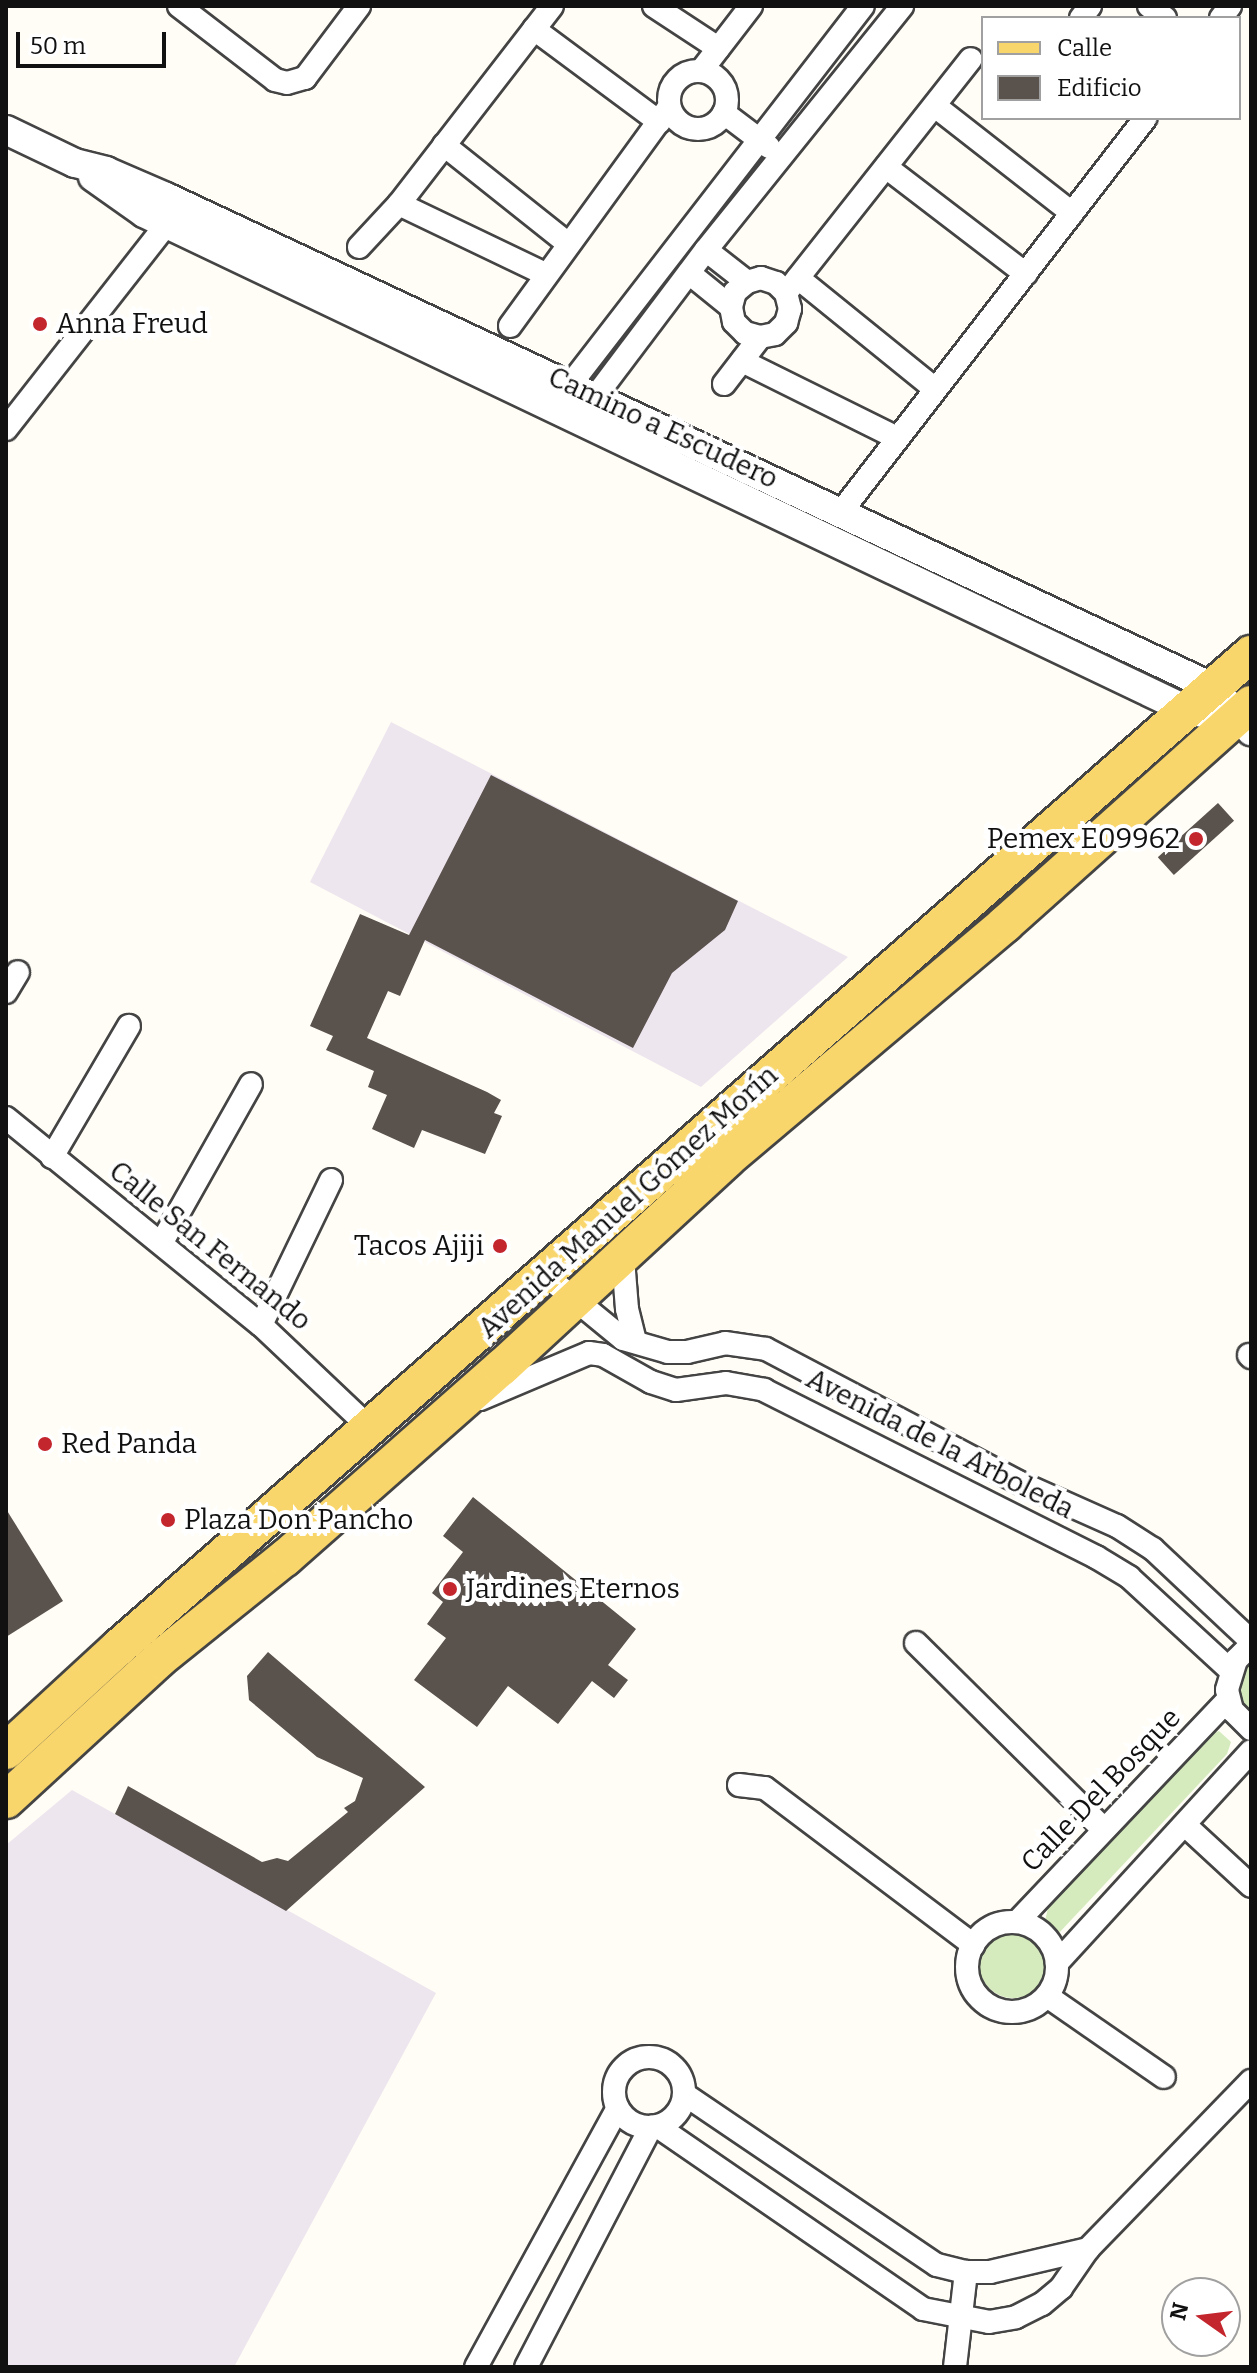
<!DOCTYPE html>
<html>
<head>
<meta charset="utf-8">
<style>
	body { margin:0 }
	#map { position:relative; width:1257px; height:2373px; overflow:hidden; background:#fffdf5; font-family:Bitter,serif }
	div>[style] { position:absolute }
	.industrial>* { inset:0; background:#eee6ef }
	.green>* { inset:0; background:#d5ebbd }
	.round { border-radius:50% }
	.building>* { inset:0; background:#5a524d; transform-origin:0 0 }
	.roads { filter:drop-shadow(2px 0 #444) drop-shadow(-2px 0 #444) drop-shadow(0 2px #444) drop-shadow(0 -2px #444) }
	.minor>* { height:22px; margin:-11px; padding:0 11px; transform-origin:11px; border-radius:11px; background:#fff }
	.minor>.ring { margin:-11px; padding:0; box-sizing:content-box; background:none; border:22px solid #fff; border-radius:50% }
	.tertiary>* { height:28px; margin:-14px; padding:0 14px; transform-origin:14px; border-radius:14px; background:#fff }
	.primary>* { height:36px; margin:-18px; padding:0 18px; transform-origin:18px; border-radius:18px; background:#f9d66b }
	.dots>* { width:22px; height:22px; translate:-50% -50%; box-sizing:border-box; border:4px solid #fff; border-radius:50% }
	span { translate:-50% -50%; white-space:nowrap; text-align:center; line-height:1.15; -webkit-text-stroke:8px #fff; paint-order:stroke }
	.poi-label { font-size:28px; color:#111 }
	.left { translate:0 -50%; text-align:left }
	.right { translate:-100% -50%; text-align:right }
	.street-label { font-size:28px; color:#111 }
	.frame { position:absolute; inset:0; border:8px solid #111; pointer-events:none }
	.legend { position:absolute; left:981px; top:16px; width:260px; height:104px; box-sizing:border-box; background:#fff; border:2px solid #a0a0a0; margin:0; padding:10px 14px; list-style:none; font-size:24px; color:#111 }
	.legend li { display:flex; align-items:center; gap:16px; height:40px }
	.legend b { width:40px; border:2px solid #a0a0a0 }
	.north { position:absolute; left:1161px; top:2277px; width:80px; height:80px; box-sizing:border-box; background:#fff; border:2px solid #a0a0a0; border-radius:50%; rotate:284deg; font-size:22px; font-weight:700; line-height:32px; text-align:center; color:#111 }
	.north::after { content:''; display:block; margin:auto; width:28px; height:36px; background:#c4262e; clip-path:polygon(50% 0,100% 100%,50% 72%,0 100%) }
	.scale { position:absolute; left:16px; top:32px; width:150px; height:36px; box-sizing:border-box; border:4px solid #111; border-top:0; padding-left:10px; font-size:24px; line-height:28px; white-space:nowrap; color:#111; -webkit-text-stroke:6px #fff; paint-order:stroke }
</style>
</head>
<body>
<div id="map">
	<div class="industrial">
		<div style="clip-path:polygon(391px 722px,848px 957px,701px 1087px,310px 882px)"></div>
		<div style="clip-path:polygon(72px 1790px,436px 1993px,234px 2367px,6px 2367px,6px 1845px)"></div>
	</div>
	<div class="green">
		<div style="clip-path:polygon(1251px 1660px,1251px 1715px,1244px 1707px,1239px 1687px)"></div>
		<div style="clip-path:polygon(1219px 1731px,1231px 1742px,1227px 1754px,1058px 1934px,1049px 1932px,1045px 1921px,1048px 1908px,1207px 1736px)"></div>
		<div class="round" style="left:979px;top:1930px;width:68px;height:68px"></div>
	</div>
	<div class="building">
		<div style="clip-path:polygon(491px 775px,738px 901px,725px 930px,672px 973px,633px 1048px,425px 940px,400px 996px,388px 991px,367px 1038px,487px 1092px,501px 1100px,494px 1113px,502px 1116px,485px 1154px,422px 1130px,414px 1148px,372px 1129px,387px 1095px,368px 1087px,374px 1071px,326px 1050px,333px 1036px,310px 1026px,360px 914px,409px 935px)"></div>
		<div style="left:1218px;top:803px;width:24px;height:81px;rotate:48deg"></div>
		<div style="clip-path:polygon(473px 1497px,636px 1629px,608px 1665px,628px 1680px,614px 1698px,592px 1681px,558px 1724px,508px 1686px,477px 1727px,414px 1680px,446px 1638px,427px 1624px,443px 1602px,432px 1593px,463px 1552px,443px 1536px)"></div>
		<div style="clip-path:polygon(6px 1509px,63px 1601px,6px 1637px)"></div>
		<div style="clip-path:polygon(268px 1652px,425px 1787px,286px 1911px,115px 1814px,128px 1786px,262px 1862px,277px 1858px,288px 1861px,348px 1812px,344px 1808px,355px 1801px,363px 1778px,317px 1757px,249px 1700px,247px 1676px)"></div>
	</div>
	<div class="roads">
		<div class="minor">
			<div style="left:179px;top:6px;width:121px;rotate:37.6deg"></div>
			<div style="left:275px;top:80px;width:12px;rotate:14deg"></div>
			<div style="left:287px;top:83px;width:19px;rotate:-16deg"></div>
			<div style="left:305px;top:78px;width:90px;rotate:-53.1deg"></div>
			<div style="left:654px;top:6px;width:77px;rotate:33.3deg"></div>
			<div style="left:1149px;top:6px;width:20px;rotate:37deg"></div>
			<div style="left:1081px;top:18px;width:15px;rotate:-53deg"></div>
			<div style="left:1221px;top:18px;width:15px;rotate:-53deg"></div>
			<div style="left:534px;top:29px;width:156px;rotate:36.6deg"></div>
			<div style="left:701px;top:71px;width:82px;rotate:-52.4deg"></div>
			<div class="ring" style="left:669px;top:71px;width:36px;height:36px"></div>
			<div style="left:935px;top:106px;width:174px;rotate:38deg"></div>
			<div style="left:724px;top:113px;width:56px;rotate:37.1deg"></div>
			<div style="left:444px;top:145px;width:157px;rotate:38.5deg"></div>
			<div style="left:886px;top:167px;width:176px;rotate:37.4deg"></div>
			<div style="left:399px;top:204px;width:162px;rotate:25.6deg"></div>
			<div style="left:359px;top:247px;width:59px;rotate:-47.1deg"></div>
			<div style="left:399px;top:204px;width:250px;rotate:-52.3deg"></div>
			<div style="left:706px;top:250px;width:52px;rotate:38deg"></div>
			<div style="left:689px;top:273px;width:54px;rotate:39deg"></div>
			<div style="left:798px;top:278px;width:175px;rotate:39deg"></div>
			<div style="left:786px;top:293px;width:298px;rotate:-51.7deg"></div>
			<div style="left:510px;top:326px;width:271px;rotate:-54deg"></div>
			<div style="left:742px;top:361px;width:173px;rotate:26.4deg"></div>
			<div style="left:724px;top:384px;width:59px;rotate:-52.5deg"></div>
			<div style="left:760px;top:337px;width:15px;rotate:-11deg"></div>
			<div style="left:775px;top:334px;width:16px;rotate:-45deg"></div>
			<div style="left:786px;top:323px;width:15px;rotate:-74deg"></div>
			<div style="left:790px;top:309px;width:16px;rotate:-104deg"></div>
			<div style="left:786px;top:293px;width:14px;rotate:-135deg"></div>
			<div style="left:776px;top:283px;width:16px;rotate:-162deg"></div>
			<div style="left:761px;top:278px;width:15px;rotate:164deg"></div>
			<div style="left:747px;top:282px;width:16px;rotate:140deg"></div>
			<div style="left:735px;top:292px;width:16px;rotate:105deg"></div>
			<div style="left:731px;top:307px;width:15px;rotate:79deg"></div>
			<div style="left:734px;top:322px;width:16px;rotate:45deg"></div>
			<div style="left:745px;top:333px;width:16px;rotate:15deg"></div>
			<div style="left:560px;top:398px;width:495px;rotate:-52.3deg"></div>
			<div style="left:586px;top:409px;width:199px;rotate:-53deg"></div>
			<div style="left:706px;top:250px;width:313px;rotate:-51.2deg"></div>
			<div style="left:6px;top:429px;width:276px;rotate:-51.9deg"></div>
			<div style="left:841px;top:512px;width:498px;rotate:-52.3deg"></div>
			<div style="left:6px;top:992px;width:23px;rotate:-59deg"></div>
			<div style="left:6px;top:1118px;width:328px;rotate:39.1deg"></div>
			<div style="left:261px;top:1325px;width:149px;rotate:43.4deg"></div>
			<div style="left:52px;top:1157px;width:152px;rotate:-59.6deg"></div>
			<div style="left:162px;top:1242px;width:181px;rotate:-60.6deg"></div>
			<div style="left:623px;top:1259px;width:50px;rotate:85.4deg"></div>
			<div style="left:627px;top:1309px;width:32px;rotate:76deg"></div>
			<div style="left:544px;top:1274px;width:102px;rotate:39.4deg"></div>
			<div style="left:623px;top:1339px;width:47px;rotate:16.1deg"></div>
			<div style="left:668px;top:1352px;width:19px"></div>
			<div style="left:687px;top:1352px;width:39px;rotate:-13deg"></div>
			<div style="left:725px;top:1343px;width:41px;rotate:8.3deg"></div>
			<div style="left:766px;top:1349px;width:285px;rotate:27.8deg"></div>
			<div style="left:1018px;top:1482px;width:108px;rotate:24deg"></div>
			<div style="left:1117px;top:1526px;width:43px;rotate:32.6deg"></div>
			<div style="left:1153px;top:1549px;width:134px;rotate:43.2deg"></div>
			<div style="left:261px;top:1325px;width:161px;rotate:-64.2deg"></div>
			<div style="left:1249px;top:1355px;width:3px;rotate:45deg"></div>
			<div style="left:480px;top:1399px;width:118px;rotate:-22.9deg"></div>
			<div style="left:589px;top:1353px;width:14px;rotate:8deg"></div>
			<div style="left:603px;top:1355px;width:55px;rotate:29.4deg"></div>
			<div style="left:651px;top:1382px;width:26px;rotate:18deg"></div>
			<div style="left:676px;top:1390px;width:50px;rotate:-8deg"></div>
			<div style="left:726px;top:1383px;width:39px;rotate:10deg"></div>
			<div style="left:764px;top:1390px;width:372px;rotate:26.7deg"></div>
			<div style="left:1096px;top:1557px;width:39px;rotate:31deg"></div>
			<div style="left:1129px;top:1577px;width:137px;rotate:42.6deg"></div>
			<div style="left:916px;top:1643px;width:264px;rotate:44.7deg"></div>
			<div style="left:1251px;top:1645px;width:21px;rotate:135deg"></div>
			<div style="left:1236px;top:1660px;width:31px;rotate:107deg"></div>
			<div style="left:1227px;top:1690px;width:21px;rotate:76deg"></div>
			<div style="left:1232px;top:1710px;width:27px;rotate:45deg"></div>
			<div style="left:739px;top:1785px;width:26px;rotate:7deg"></div>
			<div style="left:765px;top:1788px;width:261px;rotate:37deg"></div>
			<div style="left:1185px;top:1825px;width:90px;rotate:42.7deg"></div>
			<div style="left:1017px;top:1922px;width:306px;rotate:-46.5deg"></div>
			<div class="ring" style="left:967px;top:1922px;width:68px;height:68px"></div>
			<div style="left:1057px;top:1963px;width:287px;rotate:-47.5deg"></div>
			<div style="left:1047px;top:1996px;width:142px;rotate:34.7deg"></div>
			<div class="ring" style="left:614px;top:2057px;width:48px;height:48px"></div>
			<div style="left:684px;top:2094px;width:305px;rotate:34.1deg"></div>
			<div style="left:937px;top:2265px;width:30px;rotate:14deg"></div>
			<div style="left:966px;top:2272px;width:24px"></div>
			<div style="left:990px;top:2272px;width:101px;rotate:-13.2deg"></div>
			<div style="left:657px;top:2126px;width:323px;rotate:34.5deg"></div>
			<div style="left:923px;top:2309px;width:67px;rotate:11.1deg"></div>
			<div style="left:989px;top:2322px;width:27px;rotate:-10deg"></div>
			<div style="left:1016px;top:2317px;width:29px;rotate:-27deg"></div>
			<div style="left:1042px;top:2304px;width:25px;rotate:-40deg"></div>
			<div style="left:1061px;top:2288px;width:47px;rotate:-55.3deg"></div>
			<div style="left:1088px;top:2249px;width:234px;rotate:-45.9deg"></div>
			<div style="left:476px;top:2367px;width:295px;rotate:-61.3deg"></div>
			<div style="left:526px;top:2367px;width:271px;rotate:-62.5deg"></div>
			<div style="left:955px;top:2367px;width:96px;rotate:-83.4deg"></div>
		</div>
		<div class="tertiary">
			<div style="left:6px;top:130px;width:76px;rotate:25.6deg"></div>
			<div style="left:75px;top:163px;width:32px;rotate:14deg"></div>
			<div style="left:106px;top:171px;width:65px;rotate:23.4deg"></div>
			<div style="left:166px;top:197px;width:1157px;rotate:25.1deg"></div>
			<div style="left:1214px;top:688px;width:57px;rotate:49.3deg"></div>
			<div style="left:93px;top:177px;width:62px;rotate:35.2deg"></div>
			<div style="left:144px;top:213px;width:1158px;rotate:25.48deg"></div>
			<div style="left:1189px;top:711px;width:14px;rotate:8deg"></div>
		</div>
		<div class="primary">
			<div style="left:6px;top:1751px;width:154px;rotate:-42.6deg"></div>
			<div style="left:119px;top:1647px;width:1506px;rotate:-41.26deg"></div>
			<div style="left:6px;top:1800px;width:207px;rotate:-42.6deg"></div>
			<div style="left:158px;top:1660px;width:163px;rotate:-38.8deg"></div>
			<div style="left:285px;top:1558px;width:289px;rotate:-41.4deg"></div>
			<div style="left:502px;top:1367px;width:305px;rotate:-42.7deg"></div>
			<div style="left:726px;top:1160px;width:365px;rotate:-40.2deg"></div>
			<div style="left:1005px;top:924px;width:330px;rotate:-41.8deg"></div>
		</div>
	</div>
	<div class="dots">
		<div style="left:40px;top:324px;background:#c4262e"></div>
		<div style="left:1196px;top:839px;background:#c4262e"></div>
		<div style="left:500px;top:1246px;background:#c4262e"></div>
		<div style="left:45px;top:1444px;background:#c4262e"></div>
		<div style="left:168px;top:1520px;background:#c4262e"></div>
		<div style="left:450px;top:1589px;background:#c4262e"></div>
	</div>
	<div class="poi-label">
		<span class="left" style="left:56px;top:324px">Anna Freud</span>
		<span class="right" style="left:1180px;top:839px">Pemex E09962</span>
		<span class="right" style="left:484px;top:1246px">Tacos Ajiji</span>
		<span class="left" style="left:61px;top:1444px">Red Panda</span>
		<span class="left" style="left:184px;top:1520px">Plaza Don Pancho</span>
		<span class="left" style="left:466px;top:1589px">Jardines Eternos</span>
	</div>
	<div class="street-label">
		<span style="left:663px;top:428px;rotate:25deg">Camino a Escudero</span>
		<span style="left:628px;top:1202px;rotate:-42deg">Avenida Manuel Gómez Morín</span>
		<span style="left:210px;top:1246px;rotate:39deg">Calle San Fernando</span>
		<span style="left:940px;top:1444px;rotate:27deg">Avenida de la Arboleda</span>
		<span style="left:1101px;top:1790px;rotate:-46deg">Calle Del Bosque</span>
	</div>
	<div class="frame"></div>
	<ul class="legend">
	<li><b style="height:10px;background:#f9d66b"></b>Calle</li>
	<li><b style="height:22px;background:#5a524d"></b>Edificio</li>
	</ul>
	<div class="north">N</div>
	<div class="scale">50 m</div>
</div>
</body>
</html>
